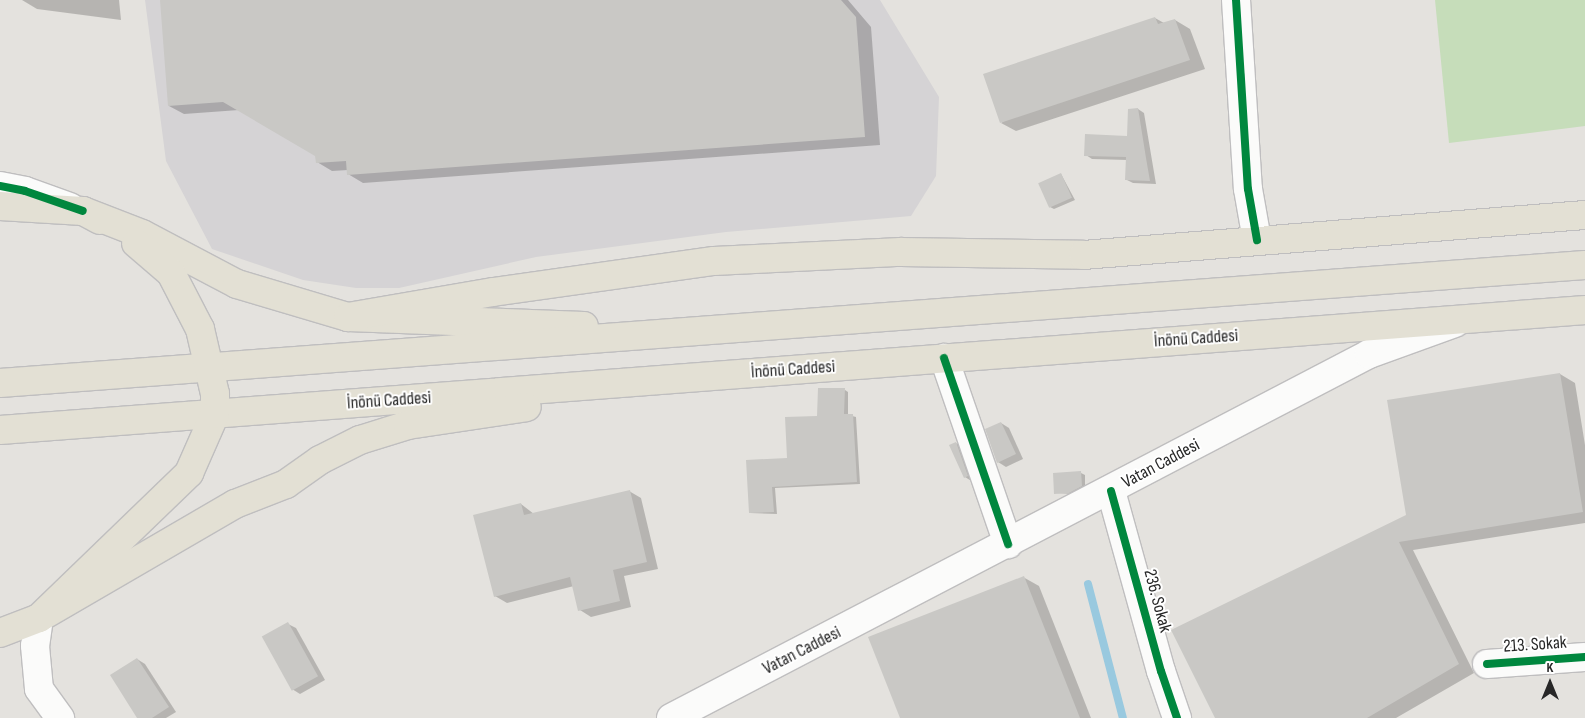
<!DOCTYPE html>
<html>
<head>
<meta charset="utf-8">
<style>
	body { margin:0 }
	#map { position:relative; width:1585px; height:718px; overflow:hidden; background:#e4e2de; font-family:"Sofia Sans Condensed",sans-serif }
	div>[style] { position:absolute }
	.industrial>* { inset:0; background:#d5d3d5 }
	.green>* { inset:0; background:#c6ddba }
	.shadow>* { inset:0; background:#0003 }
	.stream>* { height:8px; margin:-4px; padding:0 4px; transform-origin:4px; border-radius:4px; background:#99c9df }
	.building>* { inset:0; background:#c9c8c5; transform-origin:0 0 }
	.roads { filter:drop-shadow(1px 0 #bfbebf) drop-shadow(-1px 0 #bfbebf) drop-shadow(0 1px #bfbebf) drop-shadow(0 -1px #bfbebf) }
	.street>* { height:28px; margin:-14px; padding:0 14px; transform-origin:14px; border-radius:14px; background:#fbfbfa }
	.secondary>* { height:28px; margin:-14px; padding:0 14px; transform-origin:14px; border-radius:14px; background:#fbfbfa }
	.primary>* { height:28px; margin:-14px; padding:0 14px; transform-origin:14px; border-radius:14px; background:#e3e0d4 }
	.cycleway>* { height:8px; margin:-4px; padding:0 4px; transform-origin:4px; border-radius:4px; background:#00873e }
	span { translate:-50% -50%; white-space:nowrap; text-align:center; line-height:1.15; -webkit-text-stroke:4px #fff; paint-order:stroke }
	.street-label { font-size:18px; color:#272727 }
	.north { position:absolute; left:1525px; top:658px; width:50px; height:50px; -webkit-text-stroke:4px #fff; paint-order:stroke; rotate:0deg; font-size:14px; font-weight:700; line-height:20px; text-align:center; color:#272727 }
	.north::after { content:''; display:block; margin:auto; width:18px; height:22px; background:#272727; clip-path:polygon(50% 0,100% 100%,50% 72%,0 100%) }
</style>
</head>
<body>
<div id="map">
	<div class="industrial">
		<div style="clip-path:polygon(145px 0,880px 0,939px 97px,936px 176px,911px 216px,726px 232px,536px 257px,399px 288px,356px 288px,303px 280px,212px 249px,166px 161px)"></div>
	</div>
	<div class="green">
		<div style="clip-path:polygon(1435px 0,1585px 0,1585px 126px,1449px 143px)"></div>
	</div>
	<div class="shadow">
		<div style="clip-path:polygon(22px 0,119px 0,121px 20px,37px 9px)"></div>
		<div style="clip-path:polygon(161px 0,848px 0,871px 27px,880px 145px,363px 183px,348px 174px,348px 170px,332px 171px,317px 162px,316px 155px,239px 110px,184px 114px,169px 106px)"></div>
		<div style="clip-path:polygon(1155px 18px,1164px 23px,1175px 20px,1190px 29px,1205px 69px,1016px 131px,1001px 123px)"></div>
		<div style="clip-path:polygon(1138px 109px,1144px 113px,1156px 184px,1133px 183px,1127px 180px,1127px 160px,1092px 159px,1086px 155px,1128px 137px)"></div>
		<div style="clip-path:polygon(1061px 174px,1075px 200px,1054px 209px,1050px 207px)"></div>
		<div style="clip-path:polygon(1560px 374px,1575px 383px,1585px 445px,1585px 523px,1413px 550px,1474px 673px,1396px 718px,1216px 718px,1407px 516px)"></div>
		<div style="clip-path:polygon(845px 390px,848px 392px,848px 415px,856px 417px,860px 484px,775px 488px,777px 514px,750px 513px,818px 417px)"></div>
		<div style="clip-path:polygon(1001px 423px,1009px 428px,1023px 459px,1006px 467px,998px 462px)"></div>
		<div style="clip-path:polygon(956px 443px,964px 448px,973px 482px,965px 477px)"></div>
		<div style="clip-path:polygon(1081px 473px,1085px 475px,1085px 488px,1074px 494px,1056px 493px)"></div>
		<div style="clip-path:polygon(629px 491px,641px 498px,658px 569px,624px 576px,631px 607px,591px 617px,580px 610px,574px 586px,507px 603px,495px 596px,521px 504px,534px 514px)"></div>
		<div style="clip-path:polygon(1023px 577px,1039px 586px,1091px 718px,902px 718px)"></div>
		<div style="clip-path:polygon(288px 624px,296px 628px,325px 680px,300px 694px,292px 689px)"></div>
		<div style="clip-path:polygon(137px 659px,145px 664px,176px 712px,166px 718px,139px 718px)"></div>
	</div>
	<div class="stream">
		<div style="left:1088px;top:584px;width:138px;rotate:75.4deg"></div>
	</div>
	<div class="building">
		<div style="clip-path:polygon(160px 0,841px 0,856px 17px,865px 137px,347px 175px,346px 161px,316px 163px,315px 156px,223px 102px,168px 106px)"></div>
		<div style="clip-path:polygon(1155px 17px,1158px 24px,1175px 19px,1190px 60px,1000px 123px,983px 74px)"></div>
		<div style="clip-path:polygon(1138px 108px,1146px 158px,1150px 181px,1125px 180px,1126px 157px,1084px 156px,1085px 134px,1127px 136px,1128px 109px)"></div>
		<div style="left:1061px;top:173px;width:27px;height:25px;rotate:66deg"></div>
		<div style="clip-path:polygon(1560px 373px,1583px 512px,1399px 542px,1459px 664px,1367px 718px,1215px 718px,1171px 630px,1406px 515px,1387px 400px)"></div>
		<div style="clip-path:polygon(818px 388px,845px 388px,844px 414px,853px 414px,857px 482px,772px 487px,774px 512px,749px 513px,746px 460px,787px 458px,785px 417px,817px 416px)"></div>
		<div style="clip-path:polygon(1001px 422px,1016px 454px,997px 463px,985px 429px)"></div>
		<div style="clip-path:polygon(956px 442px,968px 476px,964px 478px,949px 445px)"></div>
		<div style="clip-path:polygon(1081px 471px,1082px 486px,1069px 493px,1054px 494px,1053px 473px)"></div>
		<div style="clip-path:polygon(630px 490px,647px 562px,613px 570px,620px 601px,578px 611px,570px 577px,494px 597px,473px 515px,521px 503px,524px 515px)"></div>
		<div style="clip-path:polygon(1024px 576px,1080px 718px,900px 718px,868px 637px)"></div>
		<div style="left:288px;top:622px;width:62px;height:30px;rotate:61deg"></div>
		<div style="clip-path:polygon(137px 658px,169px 707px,152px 718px,137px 718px,110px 675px)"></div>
	</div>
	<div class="roads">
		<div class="street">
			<div style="left:1236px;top:0;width:189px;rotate:86.4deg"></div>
			<div style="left:1248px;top:189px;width:52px;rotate:80deg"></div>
			<div style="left:944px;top:358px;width:197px;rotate:71deg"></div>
			<div style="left:1111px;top:491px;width:187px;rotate:74.5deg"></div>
			<div style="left:1161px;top:671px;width:50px;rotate:71.2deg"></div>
			<div style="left:1487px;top:664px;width:98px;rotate:-4.1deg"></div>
		</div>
		<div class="secondary">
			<div style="left:0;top:186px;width:25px;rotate:11deg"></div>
			<div style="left:25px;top:191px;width:48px;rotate:19.6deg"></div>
			<div style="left:39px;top:618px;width:28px;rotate:98deg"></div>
			<div style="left:35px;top:646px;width:43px;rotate:84.7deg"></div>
			<div style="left:39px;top:689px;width:36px;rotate:54deg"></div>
			<div style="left:671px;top:718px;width:787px;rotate:-27.54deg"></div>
			<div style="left:1369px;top:354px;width:91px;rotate:-19.8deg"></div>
		</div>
		<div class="primary">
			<div style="left:0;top:206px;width:83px;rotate:3.4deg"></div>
			<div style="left:83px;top:211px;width:19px;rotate:28deg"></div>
			<div style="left:83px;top:211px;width:63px;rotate:21.3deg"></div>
			<div style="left:142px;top:234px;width:107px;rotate:27.8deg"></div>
			<div style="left:237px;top:284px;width:116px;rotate:16.6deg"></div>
			<div style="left:348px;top:317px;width:236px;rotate:2.2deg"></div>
			<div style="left:348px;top:317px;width:147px;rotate:-9.8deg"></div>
			<div style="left:493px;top:292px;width:223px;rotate:-8deg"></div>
			<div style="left:714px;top:261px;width:187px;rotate:-2.8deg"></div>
			<div style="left:901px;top:252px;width:182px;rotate:0.9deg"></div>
			<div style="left:1083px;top:255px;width:504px;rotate:-4.56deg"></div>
			<div style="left:0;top:383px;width:1589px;rotate:-4.26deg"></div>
			<div style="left:0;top:430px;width:1590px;rotate:-4.33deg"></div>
			<div style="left:39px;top:618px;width:227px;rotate:-30.2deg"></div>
			<div style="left:235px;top:504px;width:55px;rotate:-21.4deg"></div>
			<div style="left:286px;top:484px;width:42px;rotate:-35.2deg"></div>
			<div style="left:320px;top:460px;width:45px;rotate:-26.6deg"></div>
			<div style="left:360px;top:440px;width:50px;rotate:-17.4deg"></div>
			<div style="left:408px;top:425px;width:120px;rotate:-8.6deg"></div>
			<div style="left:0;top:633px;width:42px;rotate:-21deg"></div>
			<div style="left:39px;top:618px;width:209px;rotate:-44deg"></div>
			<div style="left:189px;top:473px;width:64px;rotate:-66.2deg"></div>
			<div style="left:215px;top:414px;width:20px;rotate:-90deg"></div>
			<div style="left:215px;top:394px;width:67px;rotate:-103deg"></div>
			<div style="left:200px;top:329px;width:63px;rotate:-117.4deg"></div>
			<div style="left:171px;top:273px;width:46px;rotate:-139.4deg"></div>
		</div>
	</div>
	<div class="cycleway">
		<div style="left:1236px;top:0;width:189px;rotate:86.4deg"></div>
		<div style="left:1248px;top:189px;width:52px;rotate:80deg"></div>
		<div style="left:0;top:186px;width:25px;rotate:11deg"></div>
		<div style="left:25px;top:191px;width:61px;rotate:19deg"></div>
		<div style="left:944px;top:358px;width:197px;rotate:71deg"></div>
		<div style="left:1111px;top:491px;width:187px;rotate:74.5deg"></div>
		<div style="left:1161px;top:671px;width:50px;rotate:71.2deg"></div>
		<div style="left:1487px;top:664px;width:98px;rotate:-4.1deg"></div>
	</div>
	<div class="street-label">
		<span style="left:1196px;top:339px;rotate:-4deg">İnönü Caddesi</span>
		<span style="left:793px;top:370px;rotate:-4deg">İnönü Caddesi</span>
		<span style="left:389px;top:401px;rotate:-4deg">İnönü Caddesi</span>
		<span style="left:1161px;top:464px;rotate:-28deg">Vatan Caddesi</span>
		<span style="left:1157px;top:601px;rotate:75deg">236. Sokak</span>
		<span style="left:1535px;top:645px;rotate:-4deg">213. Sokak</span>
		<span style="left:802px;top:651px;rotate:-27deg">Vatan Caddesi</span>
	</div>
	<div class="north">K</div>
</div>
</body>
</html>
